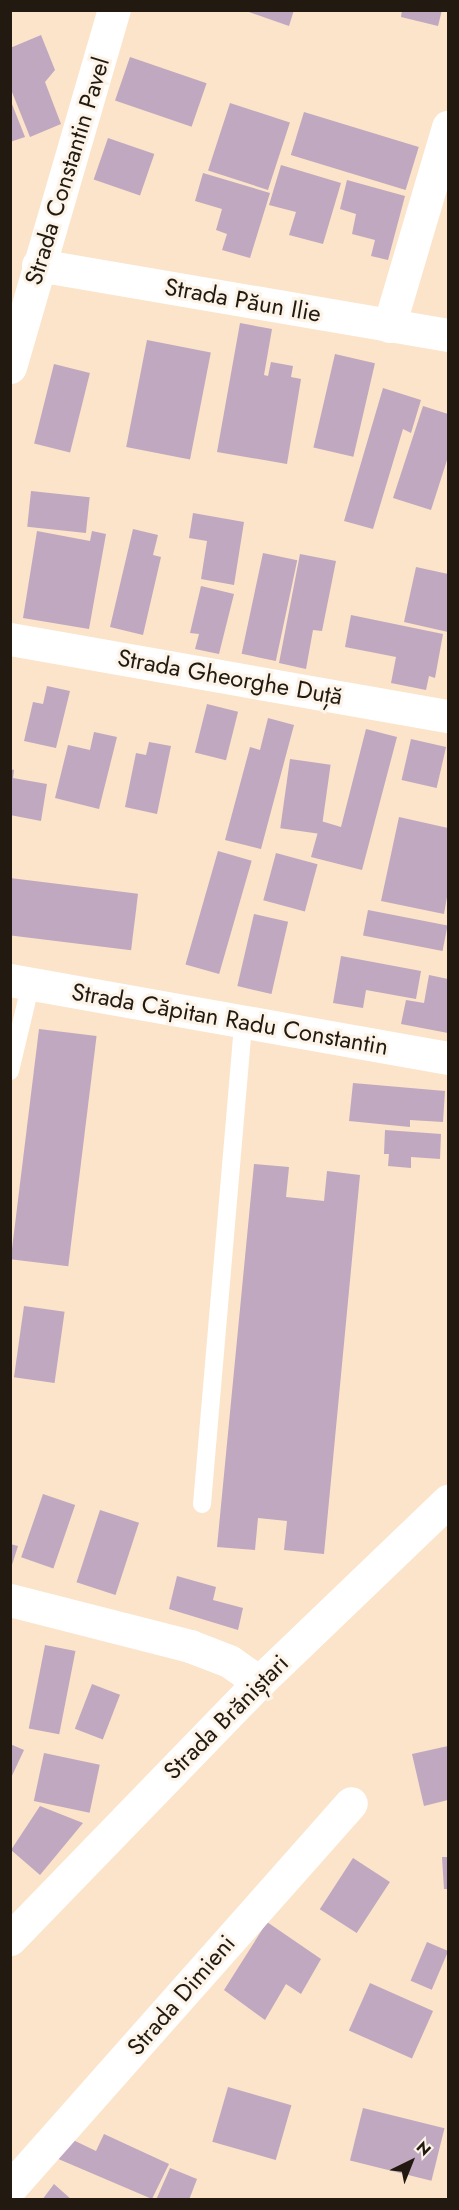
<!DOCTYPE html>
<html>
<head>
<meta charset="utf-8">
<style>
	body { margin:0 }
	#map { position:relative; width:459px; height:2210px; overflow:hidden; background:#fbe4c9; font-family:Jost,sans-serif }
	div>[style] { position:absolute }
	.building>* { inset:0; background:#c0a8c0; transform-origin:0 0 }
	.lane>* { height:18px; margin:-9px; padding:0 9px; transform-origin:9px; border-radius:9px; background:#fff }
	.street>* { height:33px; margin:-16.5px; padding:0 16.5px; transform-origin:16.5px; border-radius:16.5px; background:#fff }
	span { translate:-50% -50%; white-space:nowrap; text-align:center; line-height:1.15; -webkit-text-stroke:6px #fdf4e9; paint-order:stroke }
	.street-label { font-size:24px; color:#221a10 }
	.frame { position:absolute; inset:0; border:12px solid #221a10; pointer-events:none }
	.north { position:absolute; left:381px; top:2132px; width:60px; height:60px; -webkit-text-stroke:4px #fdf4e9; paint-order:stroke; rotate:43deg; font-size:16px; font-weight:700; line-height:24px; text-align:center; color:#221a10 }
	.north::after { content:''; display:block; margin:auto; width:21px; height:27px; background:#221a10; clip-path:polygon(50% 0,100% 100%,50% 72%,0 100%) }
</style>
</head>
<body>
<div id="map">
	<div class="building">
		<div style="clip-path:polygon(243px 10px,294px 10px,289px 26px)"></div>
		<div style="clip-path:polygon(402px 10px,442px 10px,438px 26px,401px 17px)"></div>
		<div style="clip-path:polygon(41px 35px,55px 70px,45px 82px,61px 124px,30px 137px,10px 87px,10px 48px)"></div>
		<div style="left:130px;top:57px;width:81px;height:46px;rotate:19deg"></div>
		<div style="clip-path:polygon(10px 99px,25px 137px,10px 142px)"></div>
		<div style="left:230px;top:103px;width:63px;height:71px;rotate:18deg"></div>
		<div style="left:304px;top:112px;width:120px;height:45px;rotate:17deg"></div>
		<div style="left:108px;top:138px;width:49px;height:44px;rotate:19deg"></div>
		<div style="clip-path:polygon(281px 165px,341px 183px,323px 244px,289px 235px,296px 212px,269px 205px)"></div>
		<div style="clip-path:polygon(203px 173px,270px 193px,250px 258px,222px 250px,227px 234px,216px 230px,222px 209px,195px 201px)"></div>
		<div style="clip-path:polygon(347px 180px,405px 196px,388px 260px,371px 256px,375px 240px,352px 234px,356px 214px,340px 209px)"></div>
		<div style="clip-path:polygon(240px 323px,272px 329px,264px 375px,268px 376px,271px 362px,293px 366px,291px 377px,301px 379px,287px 464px,217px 452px)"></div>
		<div style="left:147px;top:340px;width:65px;height:109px;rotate:11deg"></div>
		<div style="left:335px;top:354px;width:41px;height:96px;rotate:13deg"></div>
		<div style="left:54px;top:364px;width:37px;height:82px;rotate:14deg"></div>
		<div style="clip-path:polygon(383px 388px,421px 400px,411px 433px,403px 429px,373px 529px,344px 521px)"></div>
		<div style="clip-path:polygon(423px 406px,448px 414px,448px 457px,431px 510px,393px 498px)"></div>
		<div style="left:31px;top:491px;width:59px;height:36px;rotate:6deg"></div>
		<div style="clip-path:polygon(193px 513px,244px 522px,234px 585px,201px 579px,207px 541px,189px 538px)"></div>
		<div style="clip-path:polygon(133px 529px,158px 535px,153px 555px,161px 557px,143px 635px,110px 627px)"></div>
		<div style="clip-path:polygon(37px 531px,90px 541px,92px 531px,106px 534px,89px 629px,23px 618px)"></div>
		<div style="left:263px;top:553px;width:35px;height:103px;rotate:12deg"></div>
		<div style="clip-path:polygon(300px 554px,336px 561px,322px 631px,313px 630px,306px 669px,279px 663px)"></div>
		<div style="clip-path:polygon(416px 567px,448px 574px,448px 632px,404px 622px)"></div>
		<div style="clip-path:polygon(201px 586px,234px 594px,219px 654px,195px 649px,199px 634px,190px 633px)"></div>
		<div style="clip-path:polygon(351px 615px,443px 634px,435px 678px,429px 676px,426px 690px,391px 683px,396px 657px,345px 647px)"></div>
		<div style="clip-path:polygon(47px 686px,70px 691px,56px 748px,24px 741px,33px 702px,43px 704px)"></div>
		<div style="left:207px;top:704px;width:32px;height:50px;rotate:14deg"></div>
		<div style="clip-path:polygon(268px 718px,294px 725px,261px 849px,225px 840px,250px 747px,260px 750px)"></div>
		<div style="clip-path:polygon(366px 729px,397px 737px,362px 870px,311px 857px,321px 821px,341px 827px)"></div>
		<div style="clip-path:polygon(94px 732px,117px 737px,99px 809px,55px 798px,68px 745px,90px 750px)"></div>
		<div style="left:411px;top:739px;width:36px;height:42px;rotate:13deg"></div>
		<div style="clip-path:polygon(149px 742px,171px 746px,157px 814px,125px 807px,136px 753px,146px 755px)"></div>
		<div style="left:290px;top:759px;width:41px;height:70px;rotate:8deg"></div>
		<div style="clip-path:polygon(10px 769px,14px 770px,13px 778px,47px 784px,41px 821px,10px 815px)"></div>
		<div style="clip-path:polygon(399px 817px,448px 828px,448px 891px,444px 914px,381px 901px)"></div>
		<div style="left:218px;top:851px;width:35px;height:118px;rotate:16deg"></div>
		<div style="left:276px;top:853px;width:43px;height:49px;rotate:15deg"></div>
		<div style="left:10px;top:878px;width:129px;height:57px;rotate:7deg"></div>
		<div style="left:368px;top:910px;width:81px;height:26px;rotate:11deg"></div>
		<div style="left:254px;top:914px;width:35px;height:74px;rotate:13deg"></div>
		<div style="clip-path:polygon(341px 956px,421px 971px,416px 999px,366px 990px,363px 1008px,333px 1003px)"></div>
		<div style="clip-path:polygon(429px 975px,448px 979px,448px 1033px,401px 1024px,406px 1000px,424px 1003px)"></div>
		<div style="left:39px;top:1029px;width:58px;height:232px;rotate:7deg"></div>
		<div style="clip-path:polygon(353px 1083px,445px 1091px,443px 1122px,410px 1120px,410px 1127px,349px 1121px)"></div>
		<div style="clip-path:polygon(385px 1130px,441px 1134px,440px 1159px,411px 1157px,411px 1168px,388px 1166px,389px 1154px,384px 1154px)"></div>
		<div style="clip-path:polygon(254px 1164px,289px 1167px,286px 1197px,324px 1201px,327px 1171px,360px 1175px,324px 1554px,284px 1550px,287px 1521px,258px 1518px,255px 1550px,217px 1547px)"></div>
		<div style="left:24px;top:1306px;width:41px;height:72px;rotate:8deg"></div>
		<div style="left:43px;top:1494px;width:34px;height:67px;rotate:19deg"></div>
		<div style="left:100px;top:1510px;width:41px;height:76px;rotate:18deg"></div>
		<div style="clip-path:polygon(10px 1544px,18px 1546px,11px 1568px,10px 1568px)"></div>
		<div style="clip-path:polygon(177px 1576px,216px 1587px,213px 1600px,243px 1608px,238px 1630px,169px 1609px)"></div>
		<div style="left:45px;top:1645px;width:31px;height:85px;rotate:11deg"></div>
		<div style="left:92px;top:1684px;width:30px;height:48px;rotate:21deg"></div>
		<div style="clip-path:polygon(10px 1744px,24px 1750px,10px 1780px)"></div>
		<div style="clip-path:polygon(448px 1746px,448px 1800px,424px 1806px,412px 1754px)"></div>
		<div style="left:44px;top:1753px;width:57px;height:49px;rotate:12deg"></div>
		<div style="clip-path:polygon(40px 1806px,83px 1823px,40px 1875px,11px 1850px)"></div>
		<div style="clip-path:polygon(442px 1857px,448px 1857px,448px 1889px,444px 1889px)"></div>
		<div style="left:353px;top:1858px;width:44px;height:61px;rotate:33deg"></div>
		<div style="clip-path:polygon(267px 1922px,321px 1959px,301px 1994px,286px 1984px,265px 2020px,224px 1990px)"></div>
		<div style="left:427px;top:1942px;width:23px;height:42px;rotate:23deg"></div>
		<div style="left:370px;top:1983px;width:69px;height:52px;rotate:24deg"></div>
		<div style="left:228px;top:2087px;width:66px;height:57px;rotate:16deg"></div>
		<div style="left:363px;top:2108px;width:84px;height:54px;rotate:14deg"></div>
		<div style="clip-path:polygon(104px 2134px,169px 2164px,152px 2199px,56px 2158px,71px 2139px,96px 2151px)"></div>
		<div style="clip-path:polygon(170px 2168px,197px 2179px,189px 2200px,156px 2200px)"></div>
		<div style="clip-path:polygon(54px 2184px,72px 2200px,42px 2200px)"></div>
	</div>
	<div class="lane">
		<div style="left:10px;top:1071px;width:90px;rotate:-76.6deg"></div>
		<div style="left:202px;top:1504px;width:485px;rotate:-85.1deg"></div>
	</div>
	<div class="street">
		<div style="left:38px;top:265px;width:416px;rotate:9.7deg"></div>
		<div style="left:389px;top:326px;width:208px;rotate:-73.5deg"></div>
		<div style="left:10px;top:367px;width:372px;rotate:-73.8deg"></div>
		<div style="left:10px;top:639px;width:445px;rotate:10deg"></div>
		<div style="left:10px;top:980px;width:445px;rotate:10.1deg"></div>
		<div style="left:10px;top:1600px;width:186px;rotate:14.3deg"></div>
		<div style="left:190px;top:1646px;width:42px;rotate:21deg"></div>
		<div style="left:229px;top:1661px;width:37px;rotate:35deg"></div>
		<div style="left:10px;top:1939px;width:358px;rotate:-45.9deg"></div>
		<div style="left:259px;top:1682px;width:262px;rotate:-43.8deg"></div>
		<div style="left:10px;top:2188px;width:514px;rotate:-48.47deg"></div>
	</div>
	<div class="street-label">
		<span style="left:67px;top:171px;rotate:-73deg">Strada Constantin Pavel</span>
		<span style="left:243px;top:300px;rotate:10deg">Strada Păun Ilie</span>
		<span style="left:230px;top:677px;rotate:10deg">Strada Gheorghe Duță</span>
		<span style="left:230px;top:1019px;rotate:10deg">Strada Căpitan Radu Constantin</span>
		<span style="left:226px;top:1717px;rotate:-45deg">Strada Brăniștari</span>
		<span style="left:181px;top:1995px;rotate:-49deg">Strada Dimieni</span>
	</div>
	<div class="frame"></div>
	<div class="north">N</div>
</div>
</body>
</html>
